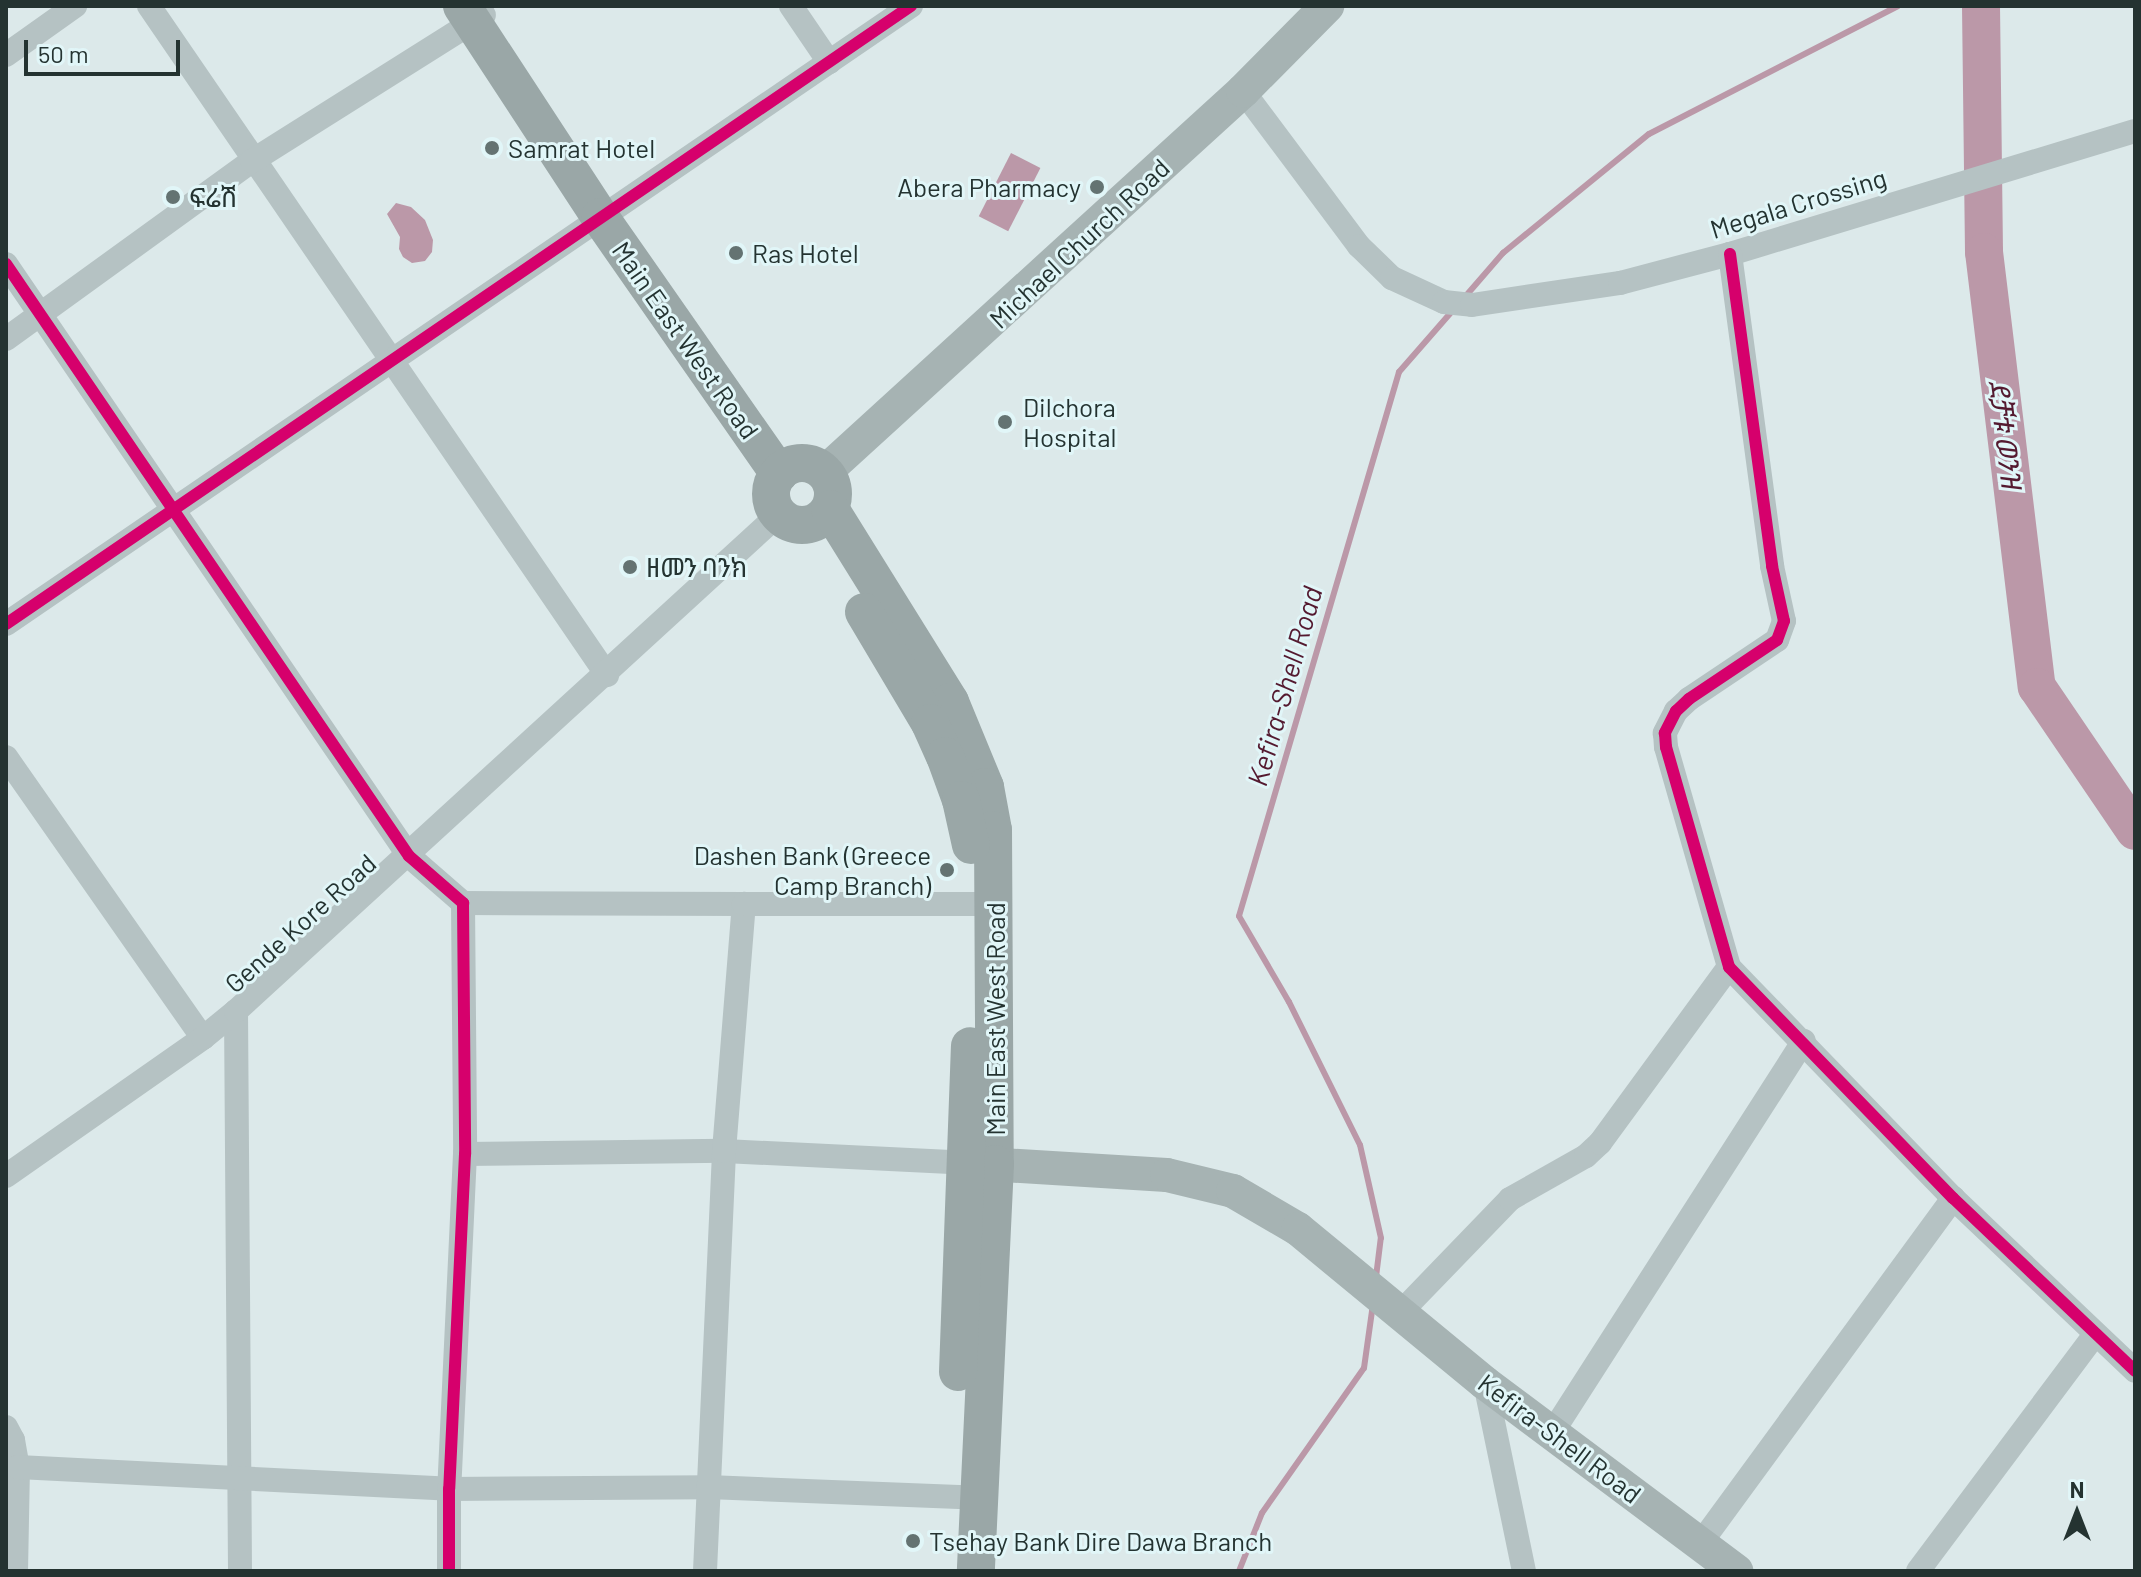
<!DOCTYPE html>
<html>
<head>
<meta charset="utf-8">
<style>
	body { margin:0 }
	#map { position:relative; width:2141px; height:1577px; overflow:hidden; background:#dce9ea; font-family:Barlow,"Noto Sans Ethiopic",sans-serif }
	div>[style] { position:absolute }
	.water>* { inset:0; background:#bb98a8; transform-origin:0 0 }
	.stream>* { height:6px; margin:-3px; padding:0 3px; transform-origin:3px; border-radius:3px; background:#bb98a8 }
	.river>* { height:38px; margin:-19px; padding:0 19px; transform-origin:19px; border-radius:19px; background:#bb98a8 }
	.street>* { height:24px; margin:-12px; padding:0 12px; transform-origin:12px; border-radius:12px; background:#b5c2c3 }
	.secondary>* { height:34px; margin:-17px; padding:0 17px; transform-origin:17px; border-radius:17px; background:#a6b3b3 }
	.primary>* { height:38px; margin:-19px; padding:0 19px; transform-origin:19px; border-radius:19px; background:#9aa7a7 }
	.primary>.ring { margin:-19px; padding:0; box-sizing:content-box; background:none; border:38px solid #9aa7a7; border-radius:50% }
	.cycleway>* { height:12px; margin:-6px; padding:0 6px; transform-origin:6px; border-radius:6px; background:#d6006c }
	.dots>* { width:22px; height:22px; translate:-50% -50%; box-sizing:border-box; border:4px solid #e1f6f8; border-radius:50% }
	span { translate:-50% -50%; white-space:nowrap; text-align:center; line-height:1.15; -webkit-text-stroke:6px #e1f6f8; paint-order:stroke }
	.poi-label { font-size:26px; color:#243331 }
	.left { translate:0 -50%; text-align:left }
	.right { translate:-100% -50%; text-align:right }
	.street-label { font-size:26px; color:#243331 }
	.water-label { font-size:28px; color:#541a30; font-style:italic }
	.frame { position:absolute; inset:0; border:8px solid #243331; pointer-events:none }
	.north { position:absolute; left:2037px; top:1473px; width:80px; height:80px; -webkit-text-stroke:6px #e1f6f8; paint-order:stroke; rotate:0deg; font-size:22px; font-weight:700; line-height:32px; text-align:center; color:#243331 }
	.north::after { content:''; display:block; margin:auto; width:28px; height:36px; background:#243331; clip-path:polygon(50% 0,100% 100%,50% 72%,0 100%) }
	.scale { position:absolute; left:24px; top:40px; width:156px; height:36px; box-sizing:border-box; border:4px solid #243331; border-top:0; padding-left:10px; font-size:24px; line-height:28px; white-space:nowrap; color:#243331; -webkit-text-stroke:6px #e1f6f8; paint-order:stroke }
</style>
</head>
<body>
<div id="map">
	<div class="water">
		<div style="left:1011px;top:153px;width:33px;height:71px;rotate:27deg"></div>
		<div style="clip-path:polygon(396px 203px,411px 207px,425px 220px,433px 240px,432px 252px,425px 261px,412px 263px,403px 257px,399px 249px,400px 237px,387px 214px)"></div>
	</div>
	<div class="stream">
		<div style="left:1464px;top:298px;width:60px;rotate:-49.1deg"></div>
		<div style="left:1503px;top:253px;width:188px;rotate:-39.2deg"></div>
		<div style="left:1649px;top:134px;width:280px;rotate:-27.2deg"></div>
		<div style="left:1376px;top:1277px;width:39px;rotate:-83deg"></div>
		<div style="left:1381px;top:1238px;width:95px;rotate:-102.7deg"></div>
		<div style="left:1360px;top:1145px;width:160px;rotate:-116.4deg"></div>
		<div style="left:1289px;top:1002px;width:99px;rotate:-120.2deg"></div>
		<div style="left:1239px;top:916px;width:567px;rotate:-73.61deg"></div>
		<div style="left:1399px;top:372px;width:84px;rotate:-48.9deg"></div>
		<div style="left:1239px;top:1571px;width:62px;rotate:-68.4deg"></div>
		<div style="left:1262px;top:1513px;width:177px;rotate:-54.9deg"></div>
		<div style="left:1364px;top:1368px;width:65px;rotate:-82deg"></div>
	</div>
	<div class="river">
		<div style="left:1981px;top:6px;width:246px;rotate:89.3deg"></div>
		<div style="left:1984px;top:252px;width:438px;rotate:83.1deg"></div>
		<div style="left:2037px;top:687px;width:174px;rotate:55.8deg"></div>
	</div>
	<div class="street">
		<div style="left:149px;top:6px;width:811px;rotate:55.6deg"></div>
		<div style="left:791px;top:6px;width:68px;rotate:55.8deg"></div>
		<div style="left:6px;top:55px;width:85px;rotate:-35.4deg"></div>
		<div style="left:1243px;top:91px;width:194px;rotate:53.2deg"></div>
		<div style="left:1359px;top:246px;width:46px;rotate:44.1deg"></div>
		<div style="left:1392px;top:278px;width:57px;rotate:24.8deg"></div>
		<div style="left:1444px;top:302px;width:28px;rotate:6deg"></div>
		<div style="left:1472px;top:305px;width:150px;rotate:-8.5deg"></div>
		<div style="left:1620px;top:283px;width:114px;rotate:-14.8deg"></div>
		<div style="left:1730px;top:254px;width:423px;rotate:-16.9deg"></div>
		<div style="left:1730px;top:254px;width:315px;rotate:82.3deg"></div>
		<div style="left:1772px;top:566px;width:56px;rotate:77.7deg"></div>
		<div style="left:1784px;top:621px;width:20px;rotate:110deg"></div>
		<div style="left:1777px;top:640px;width:106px;rotate:146.2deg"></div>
		<div style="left:1689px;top:699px;width:18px;rotate:137deg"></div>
		<div style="left:1676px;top:711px;width:25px;rotate:117deg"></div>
		<div style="left:1665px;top:733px;width:14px;rotate:86deg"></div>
		<div style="left:1666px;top:747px;width:229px;rotate:74deg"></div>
		<div style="left:1729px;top:967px;width:322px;rotate:45.9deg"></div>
		<div style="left:1953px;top:1198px;width:251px;rotate:43.5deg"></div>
		<div style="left:6px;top:264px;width:716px;rotate:55.76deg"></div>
		<div style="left:409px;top:856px;width:72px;rotate:41deg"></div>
		<div style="left:463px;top:903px;width:251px;rotate:89.5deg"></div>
		<div style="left:465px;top:1154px;width:335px;rotate:92.7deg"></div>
		<div style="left:449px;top:1489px;width:82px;rotate:90deg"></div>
		<div style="left:6px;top:339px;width:304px;rotate:-35.9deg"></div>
		<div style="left:252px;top:161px;width:274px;rotate:-32.2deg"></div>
		<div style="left:6px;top:624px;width:1096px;rotate:-34.33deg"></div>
		<div style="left:6px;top:757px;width:343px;rotate:55deg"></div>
		<div style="left:463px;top:903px;width:281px;rotate:0.2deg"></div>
		<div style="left:236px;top:1011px;width:560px;rotate:89.59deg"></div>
		<div style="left:465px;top:1154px;width:259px;rotate:-0.7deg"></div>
		<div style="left:724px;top:1151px;width:242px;rotate:2.8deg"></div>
		<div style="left:6px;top:1176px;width:241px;rotate:-35deg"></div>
		<div style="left:203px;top:1038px;width:43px;rotate:-39.3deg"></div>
		<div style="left:236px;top:1011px;width:736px;rotate:-42.47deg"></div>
		<div style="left:1400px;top:1313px;width:158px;rotate:-46deg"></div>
		<div style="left:1510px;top:1199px;width:87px;rotate:-29.5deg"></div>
		<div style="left:1586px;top:1156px;width:19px;rotate:-43deg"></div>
		<div style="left:1600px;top:1143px;width:218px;rotate:-53.8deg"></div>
		<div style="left:1485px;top:1383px;width:192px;rotate:78.3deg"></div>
		<div style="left:6px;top:1427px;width:15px;rotate:62deg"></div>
		<div style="left:13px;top:1440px;width:27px;rotate:80deg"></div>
		<div style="left:18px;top:1467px;width:104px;rotate:91.1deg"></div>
		<div style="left:1552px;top:1433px;width:466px;rotate:-57.3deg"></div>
		<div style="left:18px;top:1467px;width:432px;rotate:2.9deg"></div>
		<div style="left:449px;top:1489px;width:259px;rotate:-0.4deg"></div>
		<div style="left:708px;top:1487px;width:270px;rotate:2.3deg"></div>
		<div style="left:1700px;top:1544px;width:429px;rotate:-53.8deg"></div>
		<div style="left:705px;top:1571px;width:420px;rotate:-87.4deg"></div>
		<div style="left:724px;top:1151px;width:248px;rotate:-85.4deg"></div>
		<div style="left:744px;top:904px;width:251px"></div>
		<div style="left:1918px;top:1571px;width:294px;rotate:-53.2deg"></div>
	</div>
	<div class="secondary">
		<div style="left:825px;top:472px;width:566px;rotate:-42.35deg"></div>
		<div style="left:1243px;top:91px;width:120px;rotate:-45.3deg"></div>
		<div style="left:970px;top:1163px;width:197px;rotate:3.5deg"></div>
		<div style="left:1167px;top:1175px;width:68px;rotate:13.6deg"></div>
		<div style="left:1233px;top:1191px;width:75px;rotate:30.3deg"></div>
		<div style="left:1298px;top:1229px;width:242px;rotate:39.5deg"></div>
		<div style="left:1485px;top:1383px;width:314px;rotate:36.8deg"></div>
	</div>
	<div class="primary">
		<div style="left:462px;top:6px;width:252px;rotate:56.8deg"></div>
		<div style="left:600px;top:217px;width:313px;rotate:55.1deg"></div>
		<div class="ring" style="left:771px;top:463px;width:24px;height:24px"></div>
		<div style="left:830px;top:509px;width:227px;rotate:58.1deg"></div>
		<div style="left:950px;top:702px;width:92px;rotate:67.6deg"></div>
		<div style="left:985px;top:787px;width:44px;rotate:79.5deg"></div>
		<div style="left:993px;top:830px;width:334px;rotate:89.7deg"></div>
		<div style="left:995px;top:1164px;width:407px;rotate:92.7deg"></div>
		<div style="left:864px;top:612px;width:129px;rotate:59.3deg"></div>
		<div style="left:930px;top:723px;width:36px;rotate:66deg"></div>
		<div style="left:945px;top:756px;width:47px;rotate:70deg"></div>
		<div style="left:961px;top:800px;width:46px;rotate:77.5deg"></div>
		<div style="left:958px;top:1372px;width:326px;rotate:-87.9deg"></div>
	</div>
	<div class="cycleway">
		<div style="left:1730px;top:254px;width:315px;rotate:82.3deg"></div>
		<div style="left:1772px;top:566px;width:56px;rotate:77.7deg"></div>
		<div style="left:1784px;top:621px;width:20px;rotate:110deg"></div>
		<div style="left:1777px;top:640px;width:106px;rotate:146.2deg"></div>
		<div style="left:1689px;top:699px;width:18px;rotate:137deg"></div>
		<div style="left:1676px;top:711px;width:25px;rotate:117deg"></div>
		<div style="left:1665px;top:733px;width:14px;rotate:86deg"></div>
		<div style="left:1666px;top:747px;width:229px;rotate:74deg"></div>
		<div style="left:1729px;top:967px;width:322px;rotate:45.9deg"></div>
		<div style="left:1953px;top:1198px;width:251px;rotate:43.5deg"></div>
		<div style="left:6px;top:264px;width:716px;rotate:55.76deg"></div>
		<div style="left:409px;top:856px;width:72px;rotate:41deg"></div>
		<div style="left:463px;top:903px;width:251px;rotate:89.5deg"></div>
		<div style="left:465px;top:1154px;width:335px;rotate:92.7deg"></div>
		<div style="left:449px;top:1489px;width:82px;rotate:90deg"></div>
		<div style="left:6px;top:624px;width:1096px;rotate:-34.33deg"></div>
	</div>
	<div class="dots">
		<div style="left:492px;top:148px;background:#647372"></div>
		<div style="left:1097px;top:187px;background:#647372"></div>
		<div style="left:173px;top:197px;background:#647372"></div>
		<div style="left:736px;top:253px;background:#647372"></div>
		<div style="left:1005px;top:422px;background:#647372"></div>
		<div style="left:630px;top:567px;background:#647372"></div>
		<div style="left:947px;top:870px;background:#647372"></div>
		<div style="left:913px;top:1541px;background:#647372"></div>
	</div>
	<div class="poi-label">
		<span class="left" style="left:508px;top:148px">Samrat Hotel</span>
		<span class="right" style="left:1081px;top:187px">Abera Pharmacy</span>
		<span class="left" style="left:189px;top:197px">ፍሬሽ</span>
		<span class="left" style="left:752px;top:253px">Ras Hotel</span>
		<span class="left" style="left:1023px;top:422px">Dilchora<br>Hospital</span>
		<span class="left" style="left:646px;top:567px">ዘመን ባንክ</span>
		<span class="right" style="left:931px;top:870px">Dashen Bank (Greece<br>Camp Branch)</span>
		<span class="left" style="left:929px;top:1541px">Tsehay Bank Dire Dawa Branch</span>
	</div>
	<div class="street-label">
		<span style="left:1798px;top:203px;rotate:-17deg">Megala Crossing</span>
		<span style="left:1079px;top:243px;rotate:-43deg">Michael Church Road</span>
		<span style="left:686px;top:340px;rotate:55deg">Main East West Road</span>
		<span style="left:300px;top:923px;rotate:-42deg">Gende Kore Road</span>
		<span style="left:995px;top:1019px;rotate:-90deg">Main East West Road</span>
		<span style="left:1560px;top:1438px;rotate:37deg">Kefira-Shell Road</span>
	</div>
	<div class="water-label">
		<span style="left:2006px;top:434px;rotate:83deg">ደቻቱ ወንዝ</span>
		<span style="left:1284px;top:686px;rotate:-74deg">Kefira-Shell Road</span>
	</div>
	<div class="frame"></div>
	<div class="north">N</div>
	<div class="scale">50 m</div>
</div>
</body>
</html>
